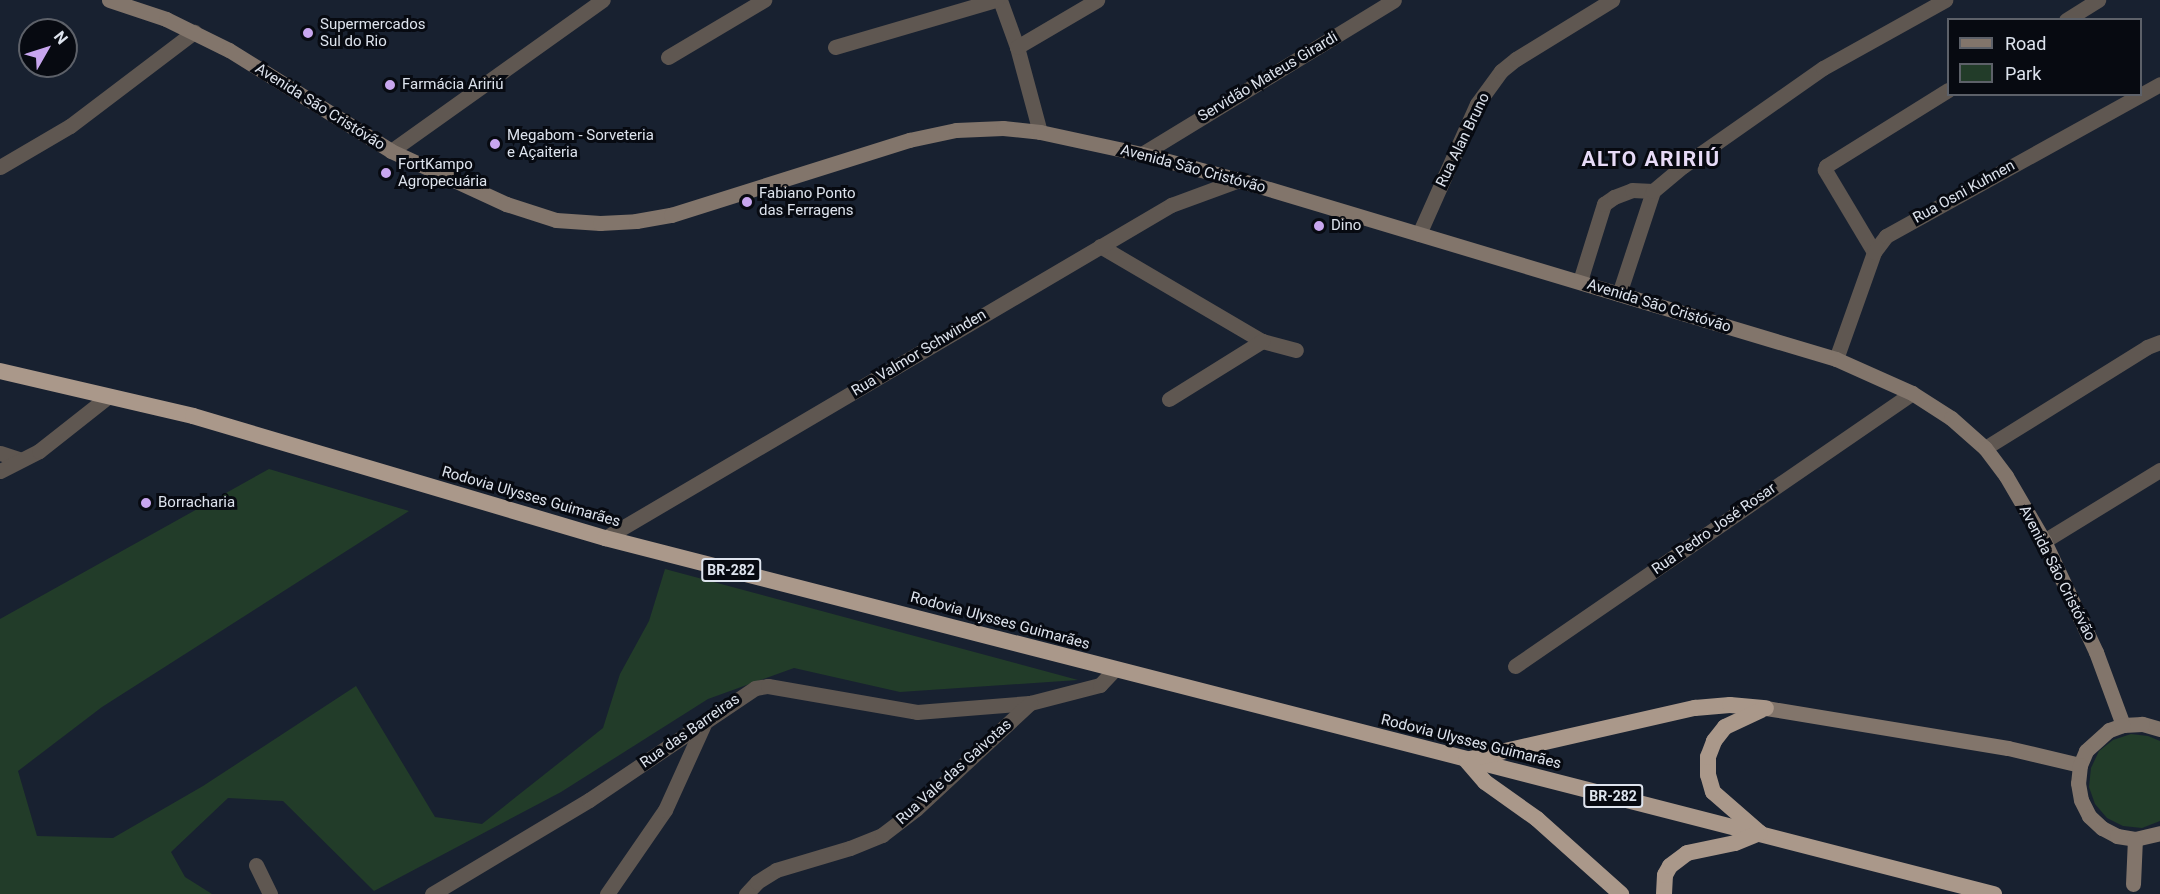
<!DOCTYPE html>
<html>
<head>
<meta charset="utf-8">
<style>
	body { margin:0 }
	#map { position:relative; width:2160px; height:894px; overflow:hidden; background:#182130; font-family:Roboto,sans-serif }
	div>[style] { position:absolute }
	.green>* { inset:0; background:#223c29 }
	.minor>* { height:15px; margin:-7.5px; padding:0 7.5px; transform-origin:7.5px; border-radius:7.5px; background:#5f5751 }
	.secondary>* { height:15px; margin:-7.5px; padding:0 7.5px; transform-origin:7.5px; border-radius:7.5px; background:#82756b }
	.trunk>* { height:16px; margin:-8px; padding:0 8px; transform-origin:8px; border-radius:8px; background:#aa988a }
	.dots>* { width:16px; height:16px; translate:-50% -50%; box-sizing:border-box; border:3px solid #070a11; border-radius:50% }
	span { translate:-50% -50%; white-space:nowrap; text-align:center; line-height:1.15; -webkit-text-stroke:6px #070a11; paint-order:stroke }
	.shield-label span { padding:2px 4px; background:#070a11; border:2px solid; border-radius:4px; -webkit-text-stroke-width:0 }
	.shield-label { font-size:14px; color:#dde3ed; font-weight:700 }
	.poi-label { font-size:15px; color:#dde3ed }
	.left { translate:0 -50%; text-align:left }
	.street-label { font-size:15px; color:#dde3ed }
	.district-label { font-size:21px; color:#e7dbf7; font-weight:700; letter-spacing:1.5px }
	.legend { position:absolute; left:1947px; top:18px; width:195px; height:78px; box-sizing:border-box; background:#070a11; border:2px solid #5d6169; margin:0; padding:8px 10px; list-style:none; font-size:18px; color:#dde3ed }
	.legend li { display:flex; align-items:center; gap:12px; height:30px }
	.legend b { width:30px; border:2px solid #5d6169 }
	.north { position:absolute; left:18px; top:18px; width:60px; height:60px; box-sizing:border-box; background:#070a11; border:2px solid #5d6169; border-radius:50%; rotate:51deg; font-size:16px; font-weight:700; line-height:24px; text-align:center; color:#dde3ed }
	.north::after { content:''; display:block; margin:auto; width:21px; height:27px; background:#c8a6ef; clip-path:polygon(50% 0,100% 100%,50% 72%,0 100%) }
</style>
</head>
<body>
<div id="map">
	<div class="green">
		<div style="clip-path:polygon(269px 469px,409px 511px,102px 707px,18px 771px,37px 836px,113px 838px,203px 786px,356px 686px,435px 817px,482px 824px,603px 728px,620px 674px,649px 621px,665px 569px,1078px 680px,900px 692px,794px 668px,708px 699px,561px 792px,374px 891px,283px 801px,228px 798px,171px 852px,185px 877px,212px 894px,0 894px,0 619px)"></div>
		<div style="clip-path:polygon(2131px 734px,2148px 736px,2160px 741px,2160px 821px,2142px 828px,2123px 826px,2107px 818px,2095px 804px,2089px 787px,2091px 768px,2099px 751px,2113px 740px)"></div>
	</div>
	<div class="minor">
		<div style="left:1000px;top:0;width:50px;rotate:70.1deg"></div>
		<div style="left:1017px;top:47px;width:88px;rotate:74.9deg"></div>
		<div style="left:2066px;top:20px;width:38px;rotate:-32deg"></div>
		<div style="left:835px;top:47px;width:168px;rotate:-16.3deg"></div>
		<div style="left:1017px;top:47px;width:93px;rotate:-30.4deg"></div>
		<div style="left:668px;top:57px;width:112px;rotate:-30.7deg"></div>
		<div style="left:391px;top:151px;width:260px;rotate:-35.5deg"></div>
		<div style="left:1142px;top:154px;width:295px;rotate:-31.4deg"></div>
		<div style="left:0;top:167px;width:81px;rotate:-30.4deg"></div>
		<div style="left:70px;top:126px;width:156px;rotate:-37.2deg"></div>
		<div style="left:1419px;top:234px;width:142px;rotate:-66deg"></div>
		<div style="left:1477px;top:104px;width:41px;rotate:-54deg"></div>
		<div style="left:1501px;top:71px;width:19px;rotate:-39deg"></div>
		<div style="left:1516px;top:59px;width:113px;rotate:-31.6deg"></div>
		<div style="left:1100px;top:246px;width:188px;rotate:30.4deg"></div>
		<div style="left:1262px;top:341px;width:35px;rotate:15deg"></div>
		<div style="left:1874px;top:252px;width:96px;rotate:-120.9deg"></div>
		<div style="left:1825px;top:170px;width:4px;rotate:-76deg"></div>
		<div style="left:1826px;top:166px;width:144px;rotate:-31.9deg"></div>
		<div style="left:1580px;top:281px;width:81px;rotate:-72.7deg"></div>
		<div style="left:1604px;top:204px;width:12px;rotate:-35deg"></div>
		<div style="left:1614px;top:197px;width:19px;rotate:-21deg"></div>
		<div style="left:1632px;top:190px;width:21px;rotate:3deg"></div>
		<div style="left:1619px;top:294px;width:108px;rotate:-71.7deg"></div>
		<div style="left:1653px;top:191px;width:39px;rotate:-40deg"></div>
		<div style="left:1683px;top:166px;width:171px;rotate:-35deg"></div>
		<div style="left:1823px;top:68px;width:140px;rotate:-29.1deg"></div>
		<div style="left:1836px;top:359px;width:114px;rotate:-70.4deg"></div>
		<div style="left:1874px;top:252px;width:20px;rotate:-53deg"></div>
		<div style="left:1886px;top:236px;width:313px;rotate:-29deg"></div>
		<div style="left:1169px;top:399px;width:110px;rotate:-31.9deg"></div>
		<div style="left:1985px;top:448px;width:191px;rotate:-31.9deg"></div>
		<div style="left:2147px;top:347px;width:14px;rotate:-21deg"></div>
		<div style="left:0;top:453px;width:20px;rotate:18deg"></div>
		<div style="left:0;top:471px;width:44px;rotate:-27.1deg"></div>
		<div style="left:39px;top:451px;width:89px;rotate:-38.2deg"></div>
		<div style="left:605px;top:538px;width:657px;rotate:-30.47deg"></div>
		<div style="left:1171px;top:205px;width:72px;rotate:-20.2deg"></div>
		<div style="left:2044px;top:541px;width:136px;rotate:-31.5deg"></div>
		<div style="left:1515px;top:666px;width:482px;rotate:-34.5deg"></div>
		<div style="left:256px;top:865px;width:32px;rotate:64deg"></div>
		<div style="left:432px;top:894px;width:183px;rotate:-30.9deg"></div>
		<div style="left:589px;top:800px;width:200px;rotate:-34deg"></div>
		<div style="left:755px;top:688px;width:13px;rotate:-9deg"></div>
		<div style="left:768px;top:686px;width:151px;rotate:9.9deg"></div>
		<div style="left:917px;top:712px;width:113px;rotate:-4.6deg"></div>
		<div style="left:1030px;top:703px;width:72px;rotate:-14.4deg"></div>
		<div style="left:1100px;top:685px;width:21px;rotate:-47deg"></div>
		<div style="left:607px;top:894px;width:102px;rotate:-55.4deg"></div>
		<div style="left:665px;top:810px;width:94px;rotate:-65.6deg"></div>
		<div style="left:746px;top:894px;width:16px;rotate:-47deg"></div>
		<div style="left:757px;top:882px;width:22px;rotate:-32deg"></div>
		<div style="left:776px;top:870px;width:77px;rotate:-16.6deg"></div>
		<div style="left:850px;top:848px;width:35px;rotate:-22deg"></div>
		<div style="left:882px;top:835px;width:43px;rotate:-37.4deg"></div>
		<div style="left:916px;top:809px;width:156px;rotate:-42.9deg"></div>
	</div>
	<div class="secondary">
		<div style="left:109px;top:0;width:60px;rotate:18.4deg"></div>
		<div style="left:166px;top:19px;width:70px;rotate:26.2deg"></div>
		<div style="left:229px;top:50px;width:191px;rotate:31.9deg"></div>
		<div style="left:391px;top:151px;width:127px;rotate:24.7deg"></div>
		<div style="left:506px;top:204px;width:52px;rotate:17.7deg"></div>
		<div style="left:556px;top:220px;width:44px;rotate:3.9deg"></div>
		<div style="left:600px;top:223px;width:36px;rotate:-3deg"></div>
		<div style="left:636px;top:221px;width:36px;rotate:-10deg"></div>
		<div style="left:671px;top:215px;width:250px;rotate:-17.5deg"></div>
		<div style="left:909px;top:140px;width:48px;rotate:-12deg"></div>
		<div style="left:956px;top:130px;width:47px;rotate:-2.4deg"></div>
		<div style="left:1003px;top:128px;width:37px;rotate:6deg"></div>
		<div style="left:1040px;top:132px;width:104px;rotate:12.2deg"></div>
		<div style="left:1142px;top:154px;width:100px;rotate:15deg"></div>
		<div style="left:1239px;top:180px;width:623px;rotate:16.69deg"></div>
		<div style="left:1836px;top:359px;width:83px;rotate:24.1deg"></div>
		<div style="left:1912px;top:393px;width:46px;rotate:32.7deg"></div>
		<div style="left:1951px;top:418px;width:45px;rotate:41.4deg"></div>
		<div style="left:1985px;top:448px;width:35px;rotate:53deg"></div>
		<div style="left:2006px;top:476px;width:75px;rotate:59.7deg"></div>
		<div style="left:2044px;top:541px;width:123px;rotate:64.9deg"></div>
		<div style="left:2096px;top:652px;width:78px;rotate:69.7deg"></div>
		<div style="left:1766px;top:708px;width:245px;rotate:9.4deg"></div>
		<div style="left:2008px;top:748px;width:74px;rotate:13.3deg"></div>
		<div style="left:2160px;top:729px;width:19px;rotate:-164deg"></div>
		<div style="left:2142px;top:724px;width:19px;rotate:177deg"></div>
		<div style="left:2123px;top:725px;width:15px;rotate:160deg"></div>
		<div style="left:2109px;top:730px;width:31px;rotate:138deg"></div>
		<div style="left:2086px;top:751px;width:15px;rotate:113deg"></div>
		<div style="left:2080px;top:765px;width:18px;rotate:96deg"></div>
		<div style="left:2078px;top:783px;width:17px;rotate:80deg"></div>
		<div style="left:2081px;top:800px;width:18px;rotate:63deg"></div>
		<div style="left:2089px;top:816px;width:18px;rotate:43deg"></div>
		<div style="left:2102px;top:828px;width:17px;rotate:28deg"></div>
		<div style="left:2117px;top:836px;width:18px;rotate:9deg"></div>
		<div style="left:2135px;top:839px;width:26px;rotate:-13deg"></div>
		<div style="left:2133px;top:884px;width:45px;rotate:-87.5deg"></div>
	</div>
	<div class="trunk">
		<div style="left:0;top:371px;width:198px;rotate:13.1deg"></div>
		<div style="left:193px;top:416px;width:430px;rotate:16.5deg"></div>
		<div style="left:605px;top:538px;width:1434px;rotate:14.38deg"></div>
		<div style="left:1470px;top:759px;width:231px;rotate:-12.8deg"></div>
		<div style="left:1695px;top:708px;width:35px;rotate:-5deg"></div>
		<div style="left:1730px;top:705px;width:36px;rotate:5deg"></div>
		<div style="left:1466px;top:760px;width:29px;rotate:49deg"></div>
		<div style="left:1485px;top:782px;width:64px;rotate:35.4deg"></div>
		<div style="left:1537px;top:819px;width:113px;rotate:41.8deg"></div>
		<div style="left:1760px;top:833px;width:62px;rotate:-138.9deg"></div>
		<div style="left:1713px;top:792px;width:18px;rotate:-106deg"></div>
		<div style="left:1708px;top:775px;width:18px;rotate:-90deg"></div>
		<div style="left:1708px;top:757px;width:17px;rotate:-69deg"></div>
		<div style="left:1714px;top:741px;width:18px;rotate:-52deg"></div>
		<div style="left:1725px;top:727px;width:40px;rotate:-25deg"></div>
		<div style="left:1664px;top:894px;width:19px;rotate:-87deg"></div>
		<div style="left:1665px;top:875px;width:10px;rotate:-61deg"></div>
		<div style="left:1670px;top:866px;width:21px;rotate:-37deg"></div>
		<div style="left:1687px;top:853px;width:49px;rotate:-11.8deg"></div>
		<div style="left:1735px;top:843px;width:27px;rotate:-22deg"></div>
	</div>
	<div class="dots">
		<div style="left:308px;top:33px;background:#c8a6ef"></div>
		<div style="left:390px;top:85px;background:#c8a6ef"></div>
		<div style="left:495px;top:144px;background:#c8a6ef"></div>
		<div style="left:386px;top:173px;background:#c8a6ef"></div>
		<div style="left:747px;top:202px;background:#c8a6ef"></div>
		<div style="left:1319px;top:226px;background:#c8a6ef"></div>
		<div style="left:146px;top:503px;background:#c8a6ef"></div>
	</div>
	<div class="shield-label">
		<span style="left:731px;top:570px">BR-282</span>
		<span style="left:1613px;top:796px">BR-282</span>
	</div>
	<div class="poi-label">
		<span class="left" style="left:320px;top:33px">Supermercados<br>Sul do Rio</span>
		<span class="left" style="left:402px;top:85px">Farmácia Aririú</span>
		<span class="left" style="left:507px;top:144px">Megabom - Sorveteria<br>e Açaiteria</span>
		<span class="left" style="left:398px;top:173px">FortKampo<br>Agropecuária</span>
		<span class="left" style="left:759px;top:202px">Fabiano Ponto<br>das Ferragens</span>
		<span class="left" style="left:1331px;top:226px">Dino</span>
		<span class="left" style="left:158px;top:503px">Borracharia</span>
	</div>
	<div class="street-label">
		<span style="left:1268px;top:77px;rotate:-31deg">Servidão Mateus Girardi</span>
		<span style="left:320px;top:107px;rotate:32deg">Avenida São Cristóvão</span>
		<span style="left:1463px;top:140px;rotate:-64deg">Rua Alan Bruno</span>
		<span style="left:1193px;top:169px;rotate:15deg">Avenida São Cristóvão</span>
		<span style="left:1964px;top:192px;rotate:-29deg">Rua Osni Kuhnen</span>
		<span style="left:1659px;top:306px;rotate:17deg">Avenida São Cristóvão</span>
		<span style="left:919px;top:353px;rotate:-31deg">Rua Valmor Schwinden</span>
		<span style="left:531px;top:497px;rotate:16deg">Rodovia Ulysses Guimarães</span>
		<span style="left:1714px;top:529px;rotate:-35deg">Rua Pedro José Rosar</span>
		<span style="left:2057px;top:573px;rotate:63deg">Avenida São Cristóvão</span>
		<span style="left:1000px;top:621px;rotate:15deg">Rodovia Ulysses Guimarães</span>
		<span style="left:690px;top:731px;rotate:-35deg">Rua das Barreiras</span>
		<span style="left:1471px;top:742px;rotate:14deg">Rodovia Ulysses Guimarães</span>
		<span style="left:954px;top:772px;rotate:-42deg">Rua Vale das Gaivotas</span>
	</div>
	<div class="district-label">
		<span style="left:1651px;top:159px">ALTO ARIRIÚ</span>
	</div>
	<ul class="legend">
	<li><b style="height:8px;background:#82756b"></b>Road</li>
	<li><b style="height:16px;background:#223c29"></b>Park</li>
	</ul>
	<div class="north">N</div>
</div>
</body>
</html>
